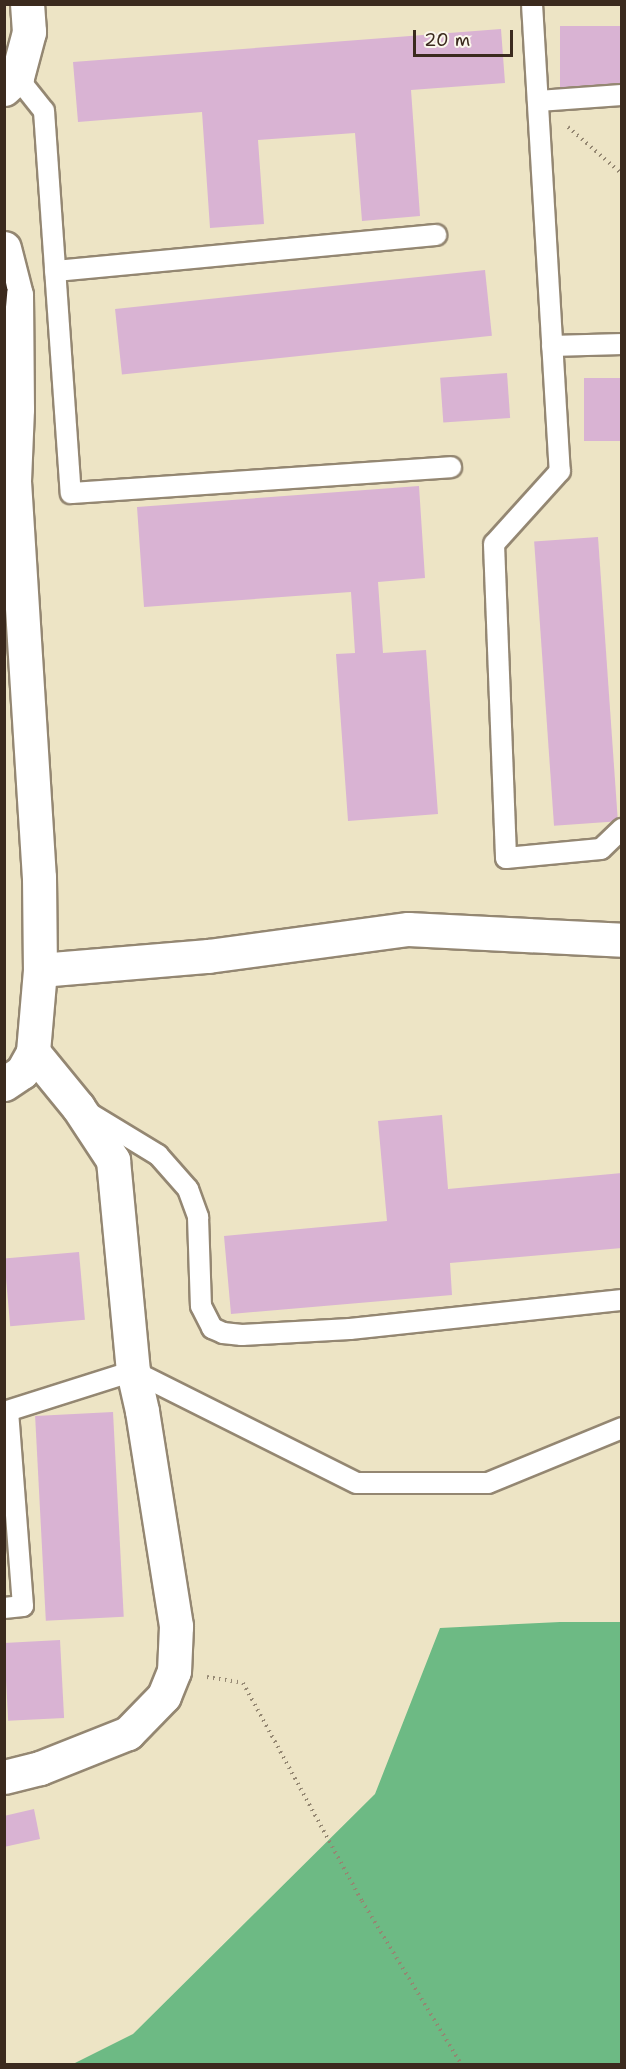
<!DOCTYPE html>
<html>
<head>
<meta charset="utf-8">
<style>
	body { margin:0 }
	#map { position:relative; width:626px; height:2069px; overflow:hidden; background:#ede4c5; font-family:"Shantell Sans",sans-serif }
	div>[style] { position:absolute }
	.forest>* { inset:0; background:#6dba84 }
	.building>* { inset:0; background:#d9b3d3; transform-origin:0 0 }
	.path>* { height:4px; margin-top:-2px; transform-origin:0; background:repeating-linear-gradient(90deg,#948772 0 1.5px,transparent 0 6px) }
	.roads { filter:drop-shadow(2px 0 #948772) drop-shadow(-2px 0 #948772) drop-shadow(0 2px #948772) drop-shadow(0 -2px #948772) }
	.service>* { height:20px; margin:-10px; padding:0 10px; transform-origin:10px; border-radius:10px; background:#fff }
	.minor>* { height:33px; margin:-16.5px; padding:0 16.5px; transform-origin:16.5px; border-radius:16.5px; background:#fff }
	.tram>* { height:1.5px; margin:-0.75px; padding:0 0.75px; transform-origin:0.75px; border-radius:0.75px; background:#3b2a1e }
	span { translate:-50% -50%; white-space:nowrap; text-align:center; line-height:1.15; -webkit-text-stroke:4.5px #fbf7ec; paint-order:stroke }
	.frame { position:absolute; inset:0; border:6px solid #3b2a1e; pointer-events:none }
	.scale { position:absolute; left:413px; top:30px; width:100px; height:27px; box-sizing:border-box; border:3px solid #3b2a1e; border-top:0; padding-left:8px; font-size:18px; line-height:21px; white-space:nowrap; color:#3b2a1e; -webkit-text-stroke:4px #fbf7ec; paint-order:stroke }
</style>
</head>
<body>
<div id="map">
	<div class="forest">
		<div style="clip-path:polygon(560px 1622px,621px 1622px,621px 2064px,73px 2064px,133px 2034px,375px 1794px,440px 1628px)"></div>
	</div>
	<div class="building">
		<div style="left:622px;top:26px;width:64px;height:62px;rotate:90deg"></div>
		<div style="clip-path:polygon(501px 29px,505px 83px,411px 90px,420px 216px,362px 221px,355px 133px,258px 140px,264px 224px,210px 228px,202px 112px,78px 122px,73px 62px)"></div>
		<div style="left:485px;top:270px;width:66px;height:372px;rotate:84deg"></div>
		<div style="left:507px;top:373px;width:45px;height:67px;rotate:86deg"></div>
		<div style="left:622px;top:378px;width:63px;height:38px;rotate:90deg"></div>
		<div style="clip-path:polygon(419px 486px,425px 578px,378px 582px,383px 653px,426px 650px,438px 814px,348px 821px,336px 654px,355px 653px,351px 592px,144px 607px,137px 507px)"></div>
		<div style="left:598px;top:537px;width:285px;height:64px;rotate:86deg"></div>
		<div style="clip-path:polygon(442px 1115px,448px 1189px,622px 1173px,622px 1248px,450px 1263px,452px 1295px,231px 1314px,224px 1236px,387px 1221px,378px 1121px)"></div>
		<div style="left:79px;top:1252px;width:68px;height:75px;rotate:85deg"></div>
		<div style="left:113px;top:1412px;width:205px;height:78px;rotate:87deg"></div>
		<div style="left:60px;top:1640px;width:78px;height:56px;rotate:87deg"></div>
		<div style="clip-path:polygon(34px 1809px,40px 1839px,4px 1847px,4px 1816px)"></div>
	</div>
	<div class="path">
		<div style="left:568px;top:127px;width:72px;rotate:41deg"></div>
		<div style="left:207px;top:1677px;width:36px;rotate:9deg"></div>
		<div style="left:243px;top:1683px;width:248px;rotate:61.4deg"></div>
		<div style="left:362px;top:1901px;width:191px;rotate:58.7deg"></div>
	</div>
	<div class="roads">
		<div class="service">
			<div style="left:532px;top:4px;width:468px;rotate:86.6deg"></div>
			<div style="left:560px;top:471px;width:98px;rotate:132.1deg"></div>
			<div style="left:494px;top:544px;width:314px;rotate:87.8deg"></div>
			<div style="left:506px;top:858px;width:95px;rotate:-5.4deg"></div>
			<div style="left:601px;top:849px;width:29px;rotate:-44deg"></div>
			<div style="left:17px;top:77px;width:43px;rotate:51.5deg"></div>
			<div style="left:44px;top:111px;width:383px;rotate:86deg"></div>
			<div style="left:71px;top:493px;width:381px;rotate:-3.9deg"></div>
			<div style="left:538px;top:101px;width:84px;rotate:-4.1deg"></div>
			<div style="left:55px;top:271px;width:383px;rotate:-5.4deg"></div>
			<div style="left:552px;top:346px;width:70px;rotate:-1.6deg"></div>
			<div style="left:89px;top:1113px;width:81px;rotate:31.3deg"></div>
			<div style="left:158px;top:1155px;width:45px;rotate:48.6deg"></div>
			<div style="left:188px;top:1189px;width:30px;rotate:70deg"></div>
			<div style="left:198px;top:1217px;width:89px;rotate:88.1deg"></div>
			<div style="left:201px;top:1306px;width:25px;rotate:63deg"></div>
			<div style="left:212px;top:1328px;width:12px;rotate:24deg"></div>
			<div style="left:223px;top:1333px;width:19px;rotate:6deg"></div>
			<div style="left:242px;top:1335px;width:108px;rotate:-3.2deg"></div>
			<div style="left:350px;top:1329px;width:274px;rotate:-6.1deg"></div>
			<div style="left:4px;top:1412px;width:135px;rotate:-17.6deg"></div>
			<div style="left:133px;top:1371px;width:250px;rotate:26.6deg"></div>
			<div style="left:357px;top:1483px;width:131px"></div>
			<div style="left:488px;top:1483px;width:145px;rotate:-22.3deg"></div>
			<div style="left:4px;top:1608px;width:19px;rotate:-6deg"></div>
			<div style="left:23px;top:1606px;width:195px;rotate:-94.4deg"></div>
		</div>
		<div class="minor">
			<div style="left:4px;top:89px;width:18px;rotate:-43deg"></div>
			<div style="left:17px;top:77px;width:47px;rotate:-75.1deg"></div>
			<div style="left:29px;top:32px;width:28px;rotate:-94deg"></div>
			<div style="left:4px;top:248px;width:49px;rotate:75.7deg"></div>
			<div style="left:16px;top:295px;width:114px;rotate:89.5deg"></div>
			<div style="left:17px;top:409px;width:72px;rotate:92.4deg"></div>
			<div style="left:14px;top:481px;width:397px;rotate:86.4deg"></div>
			<div style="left:39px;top:877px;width:93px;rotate:89.4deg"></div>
			<div style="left:40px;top:970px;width:82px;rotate:94.9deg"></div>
			<div style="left:33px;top:1052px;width:71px;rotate:50.7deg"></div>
			<div style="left:78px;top:1107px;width:64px;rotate:56.6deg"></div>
			<div style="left:113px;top:1160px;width:212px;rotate:84.6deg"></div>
			<div style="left:133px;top:1371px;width:41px;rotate:77.3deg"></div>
			<div style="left:142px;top:1411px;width:218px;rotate:81deg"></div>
			<div style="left:176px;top:1626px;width:45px;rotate:92.5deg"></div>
			<div style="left:174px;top:1671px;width:27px;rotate:112deg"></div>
			<div style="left:164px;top:1696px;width:52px;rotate:134.2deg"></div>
			<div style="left:128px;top:1733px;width:95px;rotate:158.3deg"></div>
			<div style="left:40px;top:1768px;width:37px;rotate:166deg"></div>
			<div style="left:40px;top:970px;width:169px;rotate:-4.8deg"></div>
			<div style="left:208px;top:956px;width:202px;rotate:-7.7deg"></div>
			<div style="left:408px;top:929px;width:214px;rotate:2.9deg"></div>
			<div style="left:4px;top:1084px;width:22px;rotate:-34deg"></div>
			<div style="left:22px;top:1072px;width:23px;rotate:-61deg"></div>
		</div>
	</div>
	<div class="tram">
		<div style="left:4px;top:276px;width:14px;rotate:78deg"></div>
		<div style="left:7px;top:290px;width:35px;rotate:95deg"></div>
	</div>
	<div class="frame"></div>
	<div class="scale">20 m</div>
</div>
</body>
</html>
